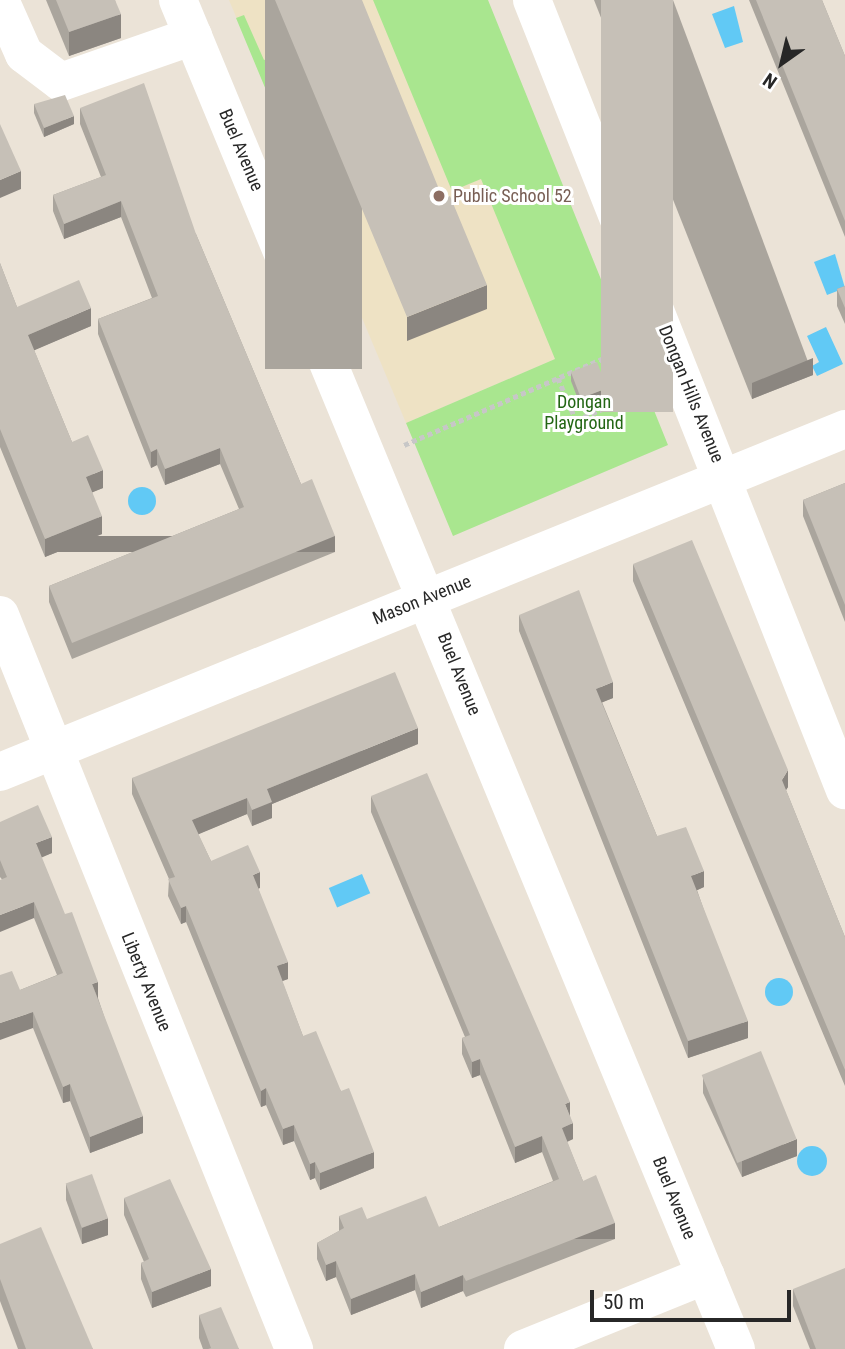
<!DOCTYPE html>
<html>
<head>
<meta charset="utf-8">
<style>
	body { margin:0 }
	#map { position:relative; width:845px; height:1349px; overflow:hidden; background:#ebe3d7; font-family:"Roboto Condensed",sans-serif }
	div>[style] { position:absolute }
	.education>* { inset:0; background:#eee2c4 }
	.green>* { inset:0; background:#a9e68f }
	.water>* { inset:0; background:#61c9f5; transform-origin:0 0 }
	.round { border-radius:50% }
	.path>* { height:4.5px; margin-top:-2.25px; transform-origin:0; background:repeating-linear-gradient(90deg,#c7c7c7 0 5px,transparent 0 8.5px) }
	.minor>* { height:38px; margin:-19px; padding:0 19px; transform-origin:19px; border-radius:19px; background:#fff }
	.wall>* { inset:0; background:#aaa59d; transform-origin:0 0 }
	.shaded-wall>* { inset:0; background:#8b8680; transform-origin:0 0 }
	.building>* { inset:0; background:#c6c0b7; transform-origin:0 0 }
	.dots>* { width:19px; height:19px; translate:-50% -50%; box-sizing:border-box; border:4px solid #fff; border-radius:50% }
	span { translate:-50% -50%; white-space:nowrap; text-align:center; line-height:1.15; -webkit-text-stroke:6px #fff; paint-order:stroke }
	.street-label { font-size:18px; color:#272727 }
	.education-label { font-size:18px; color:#785e54 }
	.left { translate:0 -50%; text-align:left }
	.park-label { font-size:18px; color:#236614 }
	.north { position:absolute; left:747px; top:28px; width:70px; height:70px; -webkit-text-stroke:5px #fff; paint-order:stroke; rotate:214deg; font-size:19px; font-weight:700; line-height:28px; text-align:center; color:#272727 }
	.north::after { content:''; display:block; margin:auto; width:24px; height:32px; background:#272727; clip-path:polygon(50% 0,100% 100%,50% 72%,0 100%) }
	.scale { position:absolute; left:590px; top:1290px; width:201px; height:32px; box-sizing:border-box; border:4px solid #272727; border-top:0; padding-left:9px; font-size:21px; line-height:24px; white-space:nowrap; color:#272727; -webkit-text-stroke:5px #fff; paint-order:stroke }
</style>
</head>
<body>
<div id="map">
	<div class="education">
		<div style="clip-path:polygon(229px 0,488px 0,555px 359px,406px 423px)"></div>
	</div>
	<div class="green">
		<div style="clip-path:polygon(373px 0,488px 0,668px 445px,453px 536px,406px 423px,555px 359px,481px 179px,452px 191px)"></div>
		<div style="clip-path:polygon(244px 15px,264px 60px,285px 51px,358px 230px,329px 241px,236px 18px)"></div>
	</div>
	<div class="water">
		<div style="clip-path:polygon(734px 6px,743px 42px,725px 48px,712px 14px)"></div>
		<div style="clip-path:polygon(835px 254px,845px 288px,827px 295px,814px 262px)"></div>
		<div style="clip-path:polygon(826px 327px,843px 364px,817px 376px,812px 366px,819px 362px,807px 336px)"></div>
		<div class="round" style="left:128px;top:487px;width:28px;height:28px"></div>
		<div style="left:362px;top:874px;width:21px;height:36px;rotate:67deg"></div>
		<div class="round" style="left:765px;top:978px;width:28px;height:28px"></div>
		<div class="round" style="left:797px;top:1146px;width:30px;height:30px"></div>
	</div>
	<div class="path">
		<div style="left:558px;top:378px;width:46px;rotate:66.8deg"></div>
		<div style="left:576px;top:420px;width:83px;rotate:-22.6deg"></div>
		<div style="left:404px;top:445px;width:253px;rotate:-23.5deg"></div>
	</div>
	<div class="minor">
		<div style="left:0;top:0;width:59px;rotate:66deg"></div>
		<div style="left:24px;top:54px;width:46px;rotate:37.1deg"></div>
		<div style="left:61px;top:82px;width:140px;rotate:-19.2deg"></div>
		<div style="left:178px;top:0;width:1460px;rotate:67.53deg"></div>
		<div style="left:532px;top:0;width:850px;rotate:68.39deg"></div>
		<div style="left:0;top:615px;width:791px;rotate:68.17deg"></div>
		<div style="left:0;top:772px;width:912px;rotate:-22.09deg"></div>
		<div style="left:523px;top:1349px;width:197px;rotate:-22deg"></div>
	</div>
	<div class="wall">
		<div style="clip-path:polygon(46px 0,115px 0,121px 38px,69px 56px)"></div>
		<div style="left:265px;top:0;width:97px;height:369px"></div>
		<div style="clip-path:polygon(594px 0,673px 0,813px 375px,752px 399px)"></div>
		<div style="clip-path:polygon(749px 0,822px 0,845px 56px,845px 237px)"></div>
		<div style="clip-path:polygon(34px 104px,74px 124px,44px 137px,34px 113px)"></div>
		<div style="clip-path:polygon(80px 108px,196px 234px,301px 484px,335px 552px,72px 659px,49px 602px,49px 586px,239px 509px,220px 464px,165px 485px,157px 465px,151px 468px,98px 334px,98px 319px,152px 298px,121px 217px,64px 239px,53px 211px,53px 195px,101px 177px,80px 124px)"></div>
		<div style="clip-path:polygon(0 263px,17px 307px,91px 326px,34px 350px,72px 442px,103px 488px,92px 492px,102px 534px,45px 557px,0 447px)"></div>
		<div style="clip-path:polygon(845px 286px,845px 324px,837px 306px,837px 289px)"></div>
		<div style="clip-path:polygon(571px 373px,607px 397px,581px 407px,571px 381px)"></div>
		<div style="clip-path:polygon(845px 483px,845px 622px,803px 516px,803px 500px)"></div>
		<div style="clip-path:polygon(633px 564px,788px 787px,786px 790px,845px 937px,845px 1086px,633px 581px)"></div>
		<div style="clip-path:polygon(519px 615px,613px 698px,602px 702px,657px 836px,704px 887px,697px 890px,748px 1038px,688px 1058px,519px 631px)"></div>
		<div style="clip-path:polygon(418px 744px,272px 804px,272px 818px,252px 826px,247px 814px,198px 834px,211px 861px,260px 888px,258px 888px,288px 979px,282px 981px,303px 1036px,341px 1091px,374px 1168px,320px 1190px,315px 1178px,310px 1180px,294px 1141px,283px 1145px,266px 1105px,261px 1107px,186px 922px,181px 924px,168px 896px,169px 879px,132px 794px,132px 778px)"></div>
		<div style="clip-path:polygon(371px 796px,570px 1116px,573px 1139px,567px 1142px,583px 1181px,615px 1239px,466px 1297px,463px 1291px,421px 1308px,415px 1290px,351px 1315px,336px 1277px,326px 1281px,317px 1259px,317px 1243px,339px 1231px,339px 1216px,439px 1227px,553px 1181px,542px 1152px,515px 1163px,480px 1075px,472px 1078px,462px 1054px,462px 1038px,465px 1037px,371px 812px)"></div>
		<div style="clip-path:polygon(0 822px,52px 853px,41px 857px,98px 998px,143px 1133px,90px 1153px,70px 1101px,63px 1103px,33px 1028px,20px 990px,57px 975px,34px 918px,0 877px)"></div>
		<div style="clip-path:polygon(703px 1077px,797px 1156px,742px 1177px,703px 1093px)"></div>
		<div style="clip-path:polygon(66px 1184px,108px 1235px,82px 1244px,66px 1200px)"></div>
		<div style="clip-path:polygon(124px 1198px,211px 1286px,152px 1308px,141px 1279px,141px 1263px,144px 1262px,124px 1215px)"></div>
		<div style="clip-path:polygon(0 1244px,93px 1349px,18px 1349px,0 1301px)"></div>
		<div style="clip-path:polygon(793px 1289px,845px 1349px,810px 1349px,793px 1306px)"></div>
		<div style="clip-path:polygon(199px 1315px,239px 1349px,203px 1349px,199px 1338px)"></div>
	</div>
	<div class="shaded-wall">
		<div style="clip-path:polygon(121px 14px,121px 38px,69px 56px,69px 32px)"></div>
		<div style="clip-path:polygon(74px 116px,74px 124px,44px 137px,44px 128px)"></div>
		<div style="clip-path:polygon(21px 171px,21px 189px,0 198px,0 180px)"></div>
		<div style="clip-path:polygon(121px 201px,121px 217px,64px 239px,64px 224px)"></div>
		<div style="clip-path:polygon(487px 285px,487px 309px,407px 341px,407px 317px)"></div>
		<div style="clip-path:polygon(91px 308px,91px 326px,28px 353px,28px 335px)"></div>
		<div style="clip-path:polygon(813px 358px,813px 375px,752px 399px,752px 383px)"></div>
		<div style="clip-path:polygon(607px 388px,607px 397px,581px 407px,581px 398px)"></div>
		<div style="clip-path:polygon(220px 448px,220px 464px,165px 485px,165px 469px)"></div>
		<div style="clip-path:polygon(157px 449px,157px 465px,151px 468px,151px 452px)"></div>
		<div style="clip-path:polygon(103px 470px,103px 488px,86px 495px,86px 477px)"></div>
		<div style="clip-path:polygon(102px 516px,102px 534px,45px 557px,45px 539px)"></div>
		<div style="left:335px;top:536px;width:16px;height:284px;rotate:90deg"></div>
		<div style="clip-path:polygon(613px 682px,613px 698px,596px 705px,596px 689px)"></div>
		<div style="clip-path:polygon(418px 728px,418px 744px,272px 804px,272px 818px,252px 826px,252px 810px,267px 789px)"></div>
		<div style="clip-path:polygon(788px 770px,788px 787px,782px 796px,782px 780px)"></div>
		<div style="clip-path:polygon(247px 798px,247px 814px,192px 837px,192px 820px)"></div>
		<div style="clip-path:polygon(52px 837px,52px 853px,36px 860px,36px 843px)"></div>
		<div style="clip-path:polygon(704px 871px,704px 887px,691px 893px,691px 876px)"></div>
		<div style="clip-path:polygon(260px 872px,260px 888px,253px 891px,253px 875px)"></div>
		<div style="clip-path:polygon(34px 902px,34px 918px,0 932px,0 915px)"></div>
		<div style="clip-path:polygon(186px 906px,186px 922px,181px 924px,181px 908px)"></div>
		<div style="clip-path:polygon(288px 962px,288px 979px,277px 983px,277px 966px)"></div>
		<div style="clip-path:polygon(98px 982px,98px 999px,92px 984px)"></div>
		<div style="clip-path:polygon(33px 1012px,33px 1028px,0 1040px,0 1023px)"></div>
		<div style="clip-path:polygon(748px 1021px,748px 1038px,688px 1058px,688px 1041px)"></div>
		<div style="clip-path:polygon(480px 1059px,480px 1075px,472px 1078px,472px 1062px)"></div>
		<div style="clip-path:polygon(70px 1084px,70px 1101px,63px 1103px,63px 1087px)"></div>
		<div style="clip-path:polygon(266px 1088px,266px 1105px,261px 1107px,261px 1091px)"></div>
		<div style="clip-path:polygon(570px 1102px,570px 1118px,565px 1104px)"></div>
		<div style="clip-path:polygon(143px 1116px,143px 1133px,90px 1153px,90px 1137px)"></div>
		<div style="clip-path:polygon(573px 1123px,573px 1139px,562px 1144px,562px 1128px)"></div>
		<div style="clip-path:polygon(294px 1125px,294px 1141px,283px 1145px,283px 1129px)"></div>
		<div style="clip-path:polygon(542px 1136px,542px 1152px,515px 1163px,515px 1147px)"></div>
		<div style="clip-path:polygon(797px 1139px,797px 1156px,742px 1177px,742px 1161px)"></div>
		<div style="clip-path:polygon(374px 1152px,374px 1168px,320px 1190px,320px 1173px)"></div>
		<div style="clip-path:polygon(315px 1162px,315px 1178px,310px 1180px,310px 1164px)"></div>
		<div style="clip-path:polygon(108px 1218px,108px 1235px,82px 1244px,82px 1228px)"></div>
		<div style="left:615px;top:1223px;width:16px;height:160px;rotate:90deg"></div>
		<div style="clip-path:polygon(336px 1261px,336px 1277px,326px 1281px,326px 1265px)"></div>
		<div style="clip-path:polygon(211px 1269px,211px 1286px,152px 1308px,152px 1292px)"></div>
		<div style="clip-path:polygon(415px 1274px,415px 1290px,351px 1315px,351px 1299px)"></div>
		<div style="clip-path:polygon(463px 1275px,463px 1291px,421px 1308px,421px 1292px)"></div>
	</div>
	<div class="building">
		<div style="clip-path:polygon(56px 0,115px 0,121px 14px,69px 32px)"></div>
		<div style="clip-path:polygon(275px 0,362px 0,443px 199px,450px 196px,487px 285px,407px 317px)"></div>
		<div style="left:601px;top:0;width:72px;height:412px"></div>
		<div style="clip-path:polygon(756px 0,822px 0,845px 56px,845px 221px)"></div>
		<div style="clip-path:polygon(144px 83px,196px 234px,301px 484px,312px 479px,335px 536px,72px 643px,49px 586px,244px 507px,220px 448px,165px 469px,157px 449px,151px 452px,98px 319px,158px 296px,121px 201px,64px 224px,53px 195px,106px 175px,80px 108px)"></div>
		<div style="clip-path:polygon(65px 95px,74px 116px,44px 128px,34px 104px)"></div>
		<div style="clip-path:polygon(0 124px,21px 171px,0 180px)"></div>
		<div style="clip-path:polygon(0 263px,17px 307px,79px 280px,91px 308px,28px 335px,72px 442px,88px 435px,103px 470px,86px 477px,102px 516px,45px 539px,0 429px)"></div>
		<div style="clip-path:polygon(845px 286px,845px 308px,837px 289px)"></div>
		<div style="left:597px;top:362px;width:28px;height:28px;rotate:69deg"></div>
		<div style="clip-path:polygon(845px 483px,845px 605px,803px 500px)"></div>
		<div style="clip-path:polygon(692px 540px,788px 770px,782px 780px,845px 937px,845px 1070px,633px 564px)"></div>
		<div style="clip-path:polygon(579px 590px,613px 682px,596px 689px,657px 836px,686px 827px,704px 871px,691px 876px,748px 1021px,688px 1041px,519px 615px)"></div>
		<div style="clip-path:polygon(395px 672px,418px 728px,267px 789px,272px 802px,252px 810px,247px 798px,192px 820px,211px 861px,248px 845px,260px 872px,253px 875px,288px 962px,277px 966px,303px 1036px,316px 1031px,341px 1091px,349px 1088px,374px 1152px,320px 1173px,315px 1162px,310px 1164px,294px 1125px,283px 1129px,266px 1088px,261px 1091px,186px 906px,181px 908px,168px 879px,175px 877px,132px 778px)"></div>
		<div style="clip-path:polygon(427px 773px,570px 1102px,565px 1104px,573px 1123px,562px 1128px,583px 1181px,596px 1175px,615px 1223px,466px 1281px,463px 1275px,421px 1292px,415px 1274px,351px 1299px,336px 1261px,326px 1265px,317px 1243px,344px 1228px,339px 1216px,362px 1207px,367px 1219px,426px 1196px,439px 1227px,559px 1179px,542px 1136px,515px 1147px,480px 1059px,472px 1062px,462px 1038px,470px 1035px,371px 796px)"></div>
		<div style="clip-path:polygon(38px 805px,52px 837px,36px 843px,65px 914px,72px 912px,98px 982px,92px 984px,143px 1116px,90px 1137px,70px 1084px,63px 1087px,33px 1012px,0 1023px,0 975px,12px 971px,20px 990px,63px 973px,34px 902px,0 915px,0 880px,7px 877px,0 860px,0 822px)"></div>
		<div style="left:761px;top:1051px;width:95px;height:64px;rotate:68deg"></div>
		<div style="left:92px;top:1174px;width:47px;height:28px;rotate:70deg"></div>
		<div style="clip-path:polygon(170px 1179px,211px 1269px,152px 1292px,141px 1263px,149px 1259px,124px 1198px)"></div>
		<div style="clip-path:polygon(41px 1227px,93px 1349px,26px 1349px,0 1279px,0 1244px)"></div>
		<div style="clip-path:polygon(845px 1268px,845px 1349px,816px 1349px,793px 1289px)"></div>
		<div style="clip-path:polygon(221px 1307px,239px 1349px,208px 1349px,211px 1348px,199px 1315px)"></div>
	</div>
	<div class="dots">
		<div style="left:439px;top:196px;background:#8d6e63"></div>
	</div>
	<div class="street-label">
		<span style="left:241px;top:150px;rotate:67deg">Buel Avenue</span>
		<span style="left:691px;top:394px;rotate:68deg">Dongan Hills Avenue</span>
		<span style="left:422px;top:600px;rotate:-22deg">Mason Avenue</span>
		<span style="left:459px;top:674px;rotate:68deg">Buel Avenue</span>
		<span style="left:146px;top:982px;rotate:68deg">Liberty Avenue</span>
		<span style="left:674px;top:1198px;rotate:68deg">Buel Avenue</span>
	</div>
	<div class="education-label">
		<span class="left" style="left:453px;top:196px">Public School 52</span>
	</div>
	<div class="park-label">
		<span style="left:584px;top:413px">Dongan<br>Playground</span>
	</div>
	<div class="north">N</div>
	<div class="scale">50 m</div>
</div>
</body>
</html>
